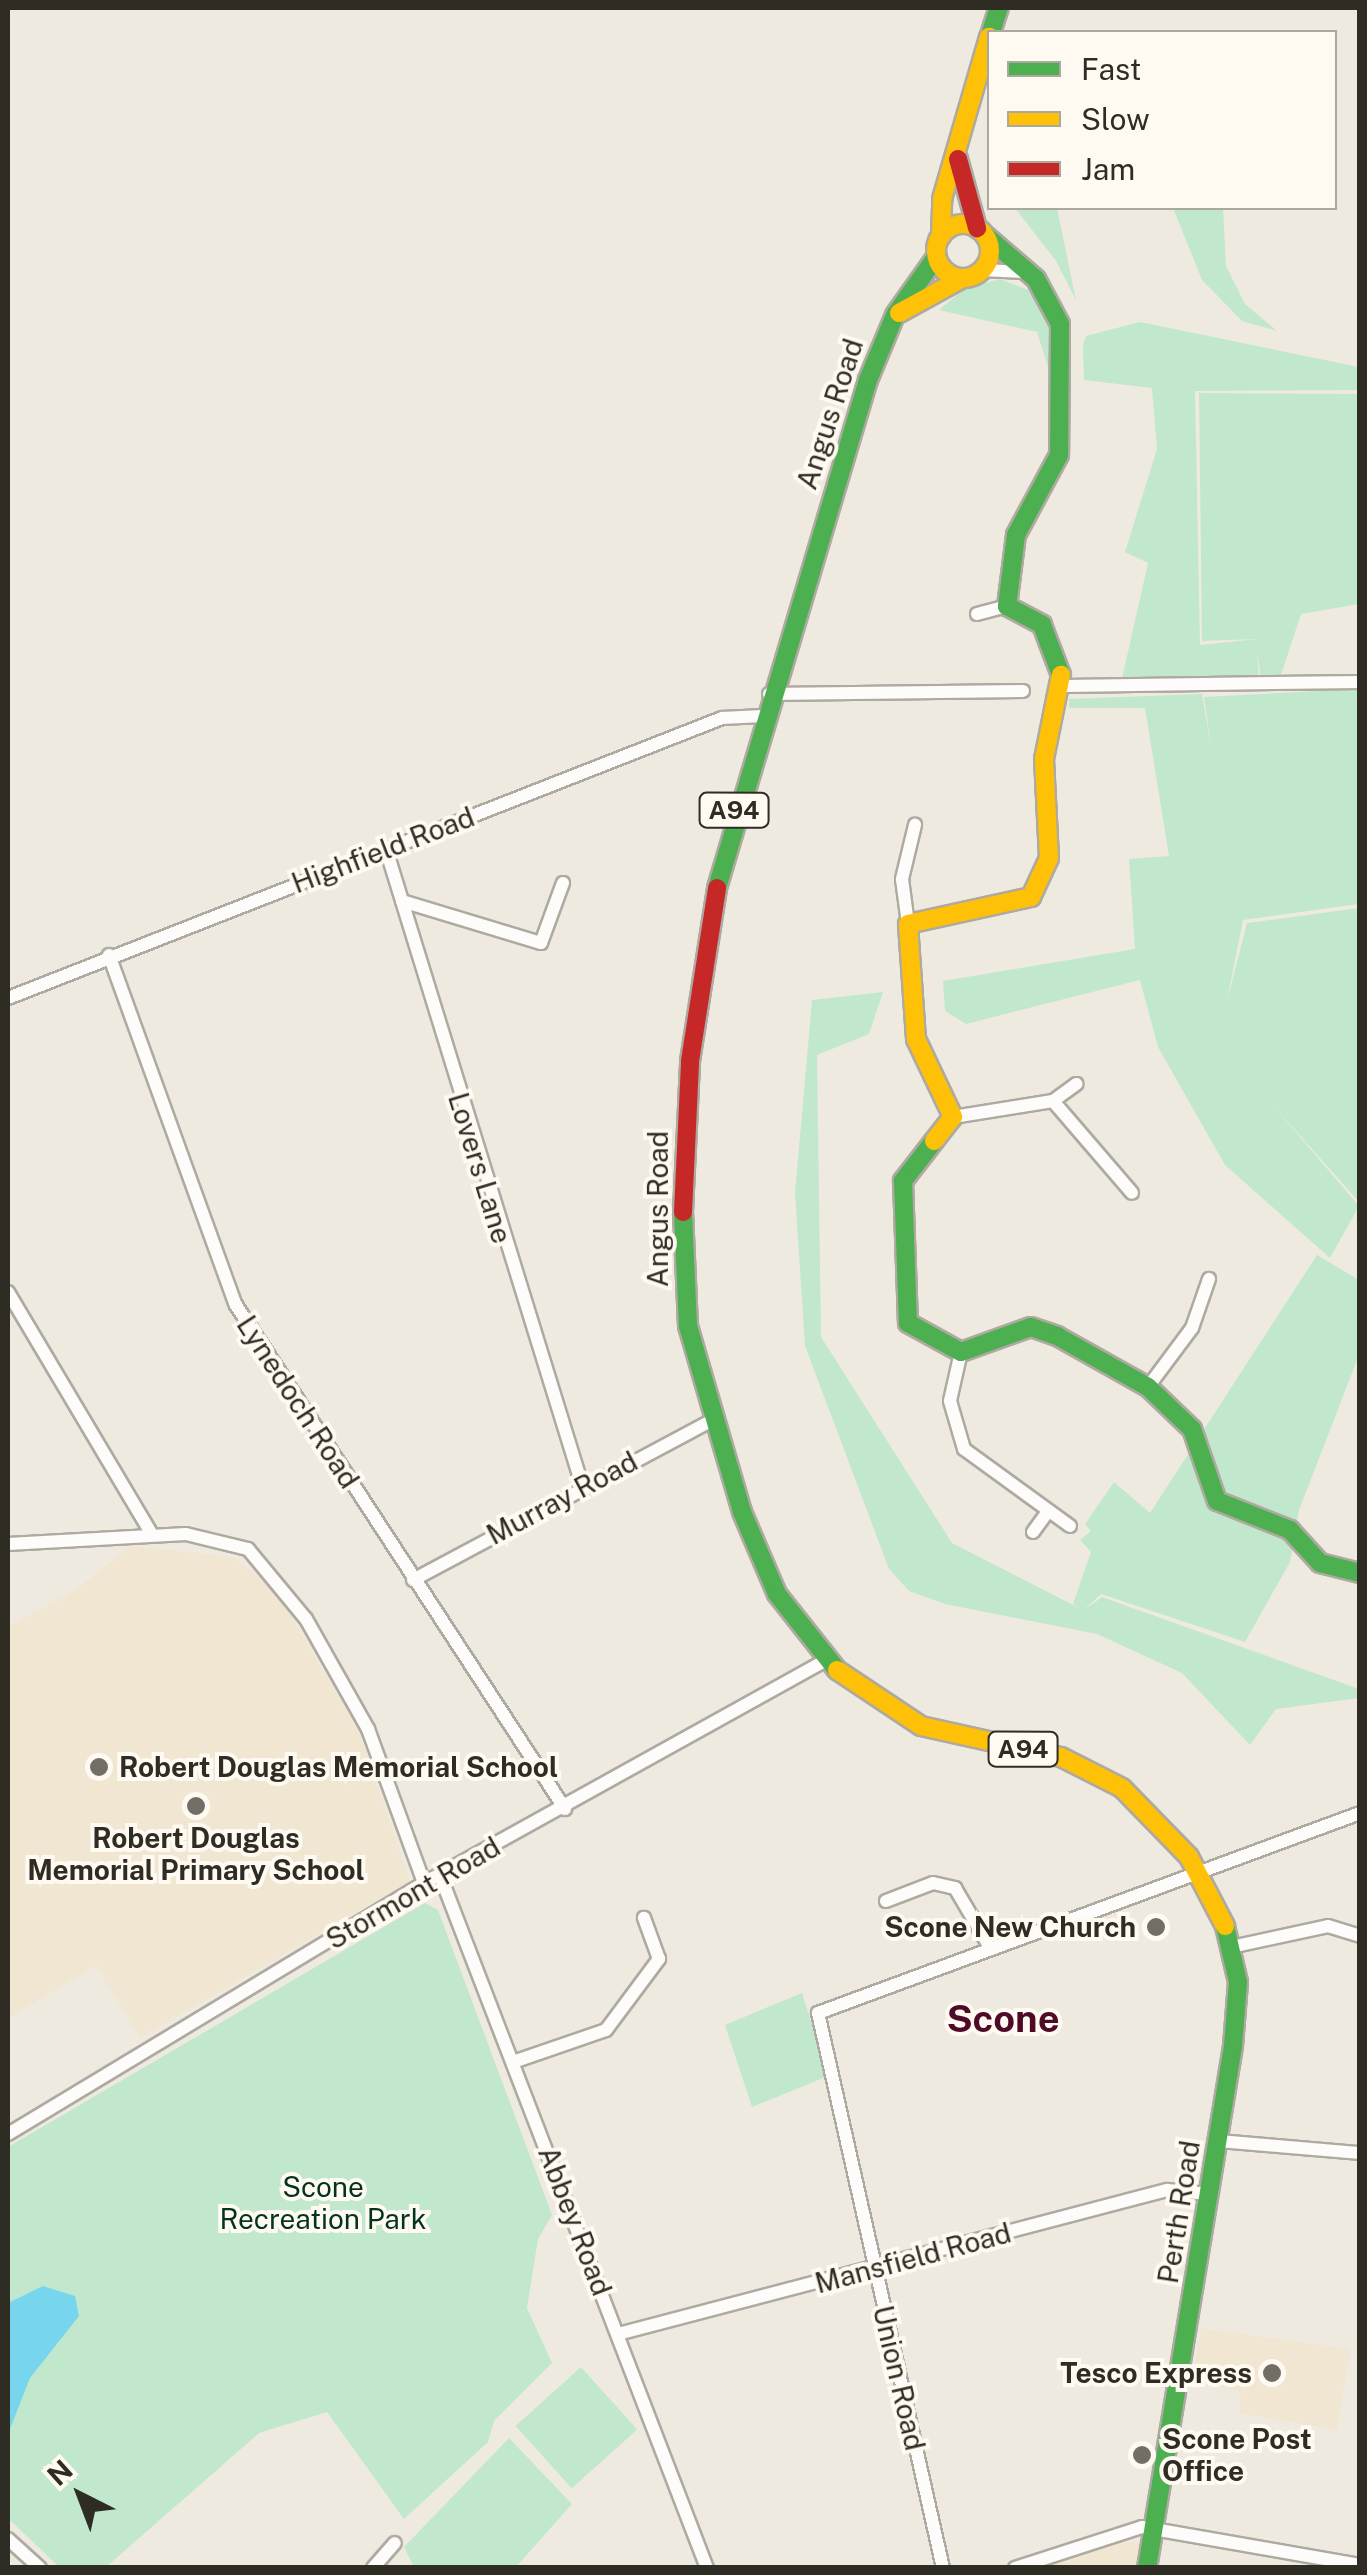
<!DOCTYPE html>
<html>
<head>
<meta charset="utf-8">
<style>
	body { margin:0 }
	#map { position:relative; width:1367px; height:2575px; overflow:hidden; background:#efeadf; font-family:"Public Sans",sans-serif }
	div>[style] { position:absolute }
	.built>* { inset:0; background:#f0e6d2 }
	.green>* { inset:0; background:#c1e8cc; transform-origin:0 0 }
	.water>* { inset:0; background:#77d6ee }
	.roads { filter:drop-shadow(2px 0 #aeaaa1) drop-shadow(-2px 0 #aeaaa1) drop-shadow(0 2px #aeaaa1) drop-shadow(0 -2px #aeaaa1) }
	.street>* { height:12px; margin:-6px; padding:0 6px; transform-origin:6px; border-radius:6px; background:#fdfcfa }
	.fast>* { height:18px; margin:-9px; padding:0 9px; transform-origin:9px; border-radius:9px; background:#4caf50 }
	.slow>* { height:18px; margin:-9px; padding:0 9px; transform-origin:9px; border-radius:9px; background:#ffc107 }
	.slow>.ring { margin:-9px; padding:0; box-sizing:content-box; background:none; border:18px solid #ffc107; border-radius:50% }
	.jam>* { height:18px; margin:-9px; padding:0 9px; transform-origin:9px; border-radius:9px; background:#c62828 }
	.dots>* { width:28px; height:28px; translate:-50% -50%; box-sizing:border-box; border:5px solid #fefaf2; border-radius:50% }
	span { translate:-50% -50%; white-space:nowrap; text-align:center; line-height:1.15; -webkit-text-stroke:8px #fefaf2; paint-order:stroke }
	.shield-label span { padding:2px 8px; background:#fefaf2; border:2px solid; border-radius:8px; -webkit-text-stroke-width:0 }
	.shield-label { font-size:25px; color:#2f2c24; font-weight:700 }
	.street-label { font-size:28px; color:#2f2c24 }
	.poi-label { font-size:28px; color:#2f2c24; font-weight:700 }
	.left { translate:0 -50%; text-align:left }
	.right { translate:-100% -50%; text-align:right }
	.park-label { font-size:28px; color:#03331d }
	.district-label { font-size:38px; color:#4f0b26; font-weight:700 }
	.frame { position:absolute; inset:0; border:10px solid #2f2c24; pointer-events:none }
	.legend { position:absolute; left:987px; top:30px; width:350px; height:180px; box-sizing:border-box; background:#fefaf2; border:2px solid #aba8a0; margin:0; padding:12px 18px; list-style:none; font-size:30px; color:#2f2c24 }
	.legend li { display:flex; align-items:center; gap:20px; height:50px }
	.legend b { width:50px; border:2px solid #aba8a0 }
	.north { position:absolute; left:30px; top:2445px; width:100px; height:100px; -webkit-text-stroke:8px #fefaf2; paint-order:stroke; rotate:318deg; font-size:28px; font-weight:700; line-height:40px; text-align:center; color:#2f2c24 }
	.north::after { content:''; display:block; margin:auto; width:35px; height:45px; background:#2f2c24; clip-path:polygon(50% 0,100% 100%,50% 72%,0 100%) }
</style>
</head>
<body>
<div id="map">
	<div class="built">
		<div style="clip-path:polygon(131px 1546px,234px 1557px,281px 1599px,359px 1732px,410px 1881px,140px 2038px,96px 1966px,8px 2018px,8px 1626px,73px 1592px)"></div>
		<div style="clip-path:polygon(1201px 2328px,1350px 2349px,1337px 2430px,1239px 2413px,1241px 2392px,1192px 2380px)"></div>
		<div style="clip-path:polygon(1119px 2542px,1146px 2544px,1142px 2567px,1043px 2568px)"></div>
	</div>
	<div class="green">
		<div style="clip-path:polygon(1015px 208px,1057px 208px,1076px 300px,1056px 261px)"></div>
		<div style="clip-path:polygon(1173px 208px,1223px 208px,1226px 266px,1245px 304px,1277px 331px,1242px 321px,1202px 280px)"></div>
		<div style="clip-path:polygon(1000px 279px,1036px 293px,1055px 333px,1052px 380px,1037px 332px,939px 310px,964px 289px)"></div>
		<div style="clip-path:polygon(1140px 322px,1359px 367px,1359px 390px,1195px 391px,1200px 645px,1257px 639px,1202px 641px,1199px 393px,1359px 394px,1359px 604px,1301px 614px,1280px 678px,1261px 679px,1257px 651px,1259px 680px,1121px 683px,1148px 563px,1125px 552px,1157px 449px,1152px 388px,1084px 380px,1083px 345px,1086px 336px)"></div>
		<div style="clip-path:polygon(1359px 689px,1359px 904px,1243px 920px,1227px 1001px,1247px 923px,1359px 908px,1359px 1202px,1272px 1104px,1359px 1206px,1330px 1258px,1225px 1165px,1158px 1047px,1140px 980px,966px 1024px,945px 1011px,943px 981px,1135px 949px,1129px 859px,1169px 856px,1145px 708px,1069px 708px,1069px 699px,1202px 694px,1212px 752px,1204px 697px)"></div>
		<div style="clip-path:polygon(883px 992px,869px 1034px,817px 1055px,821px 1337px,952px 1543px,1081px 1609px,1073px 1604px,1091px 1552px,1080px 1540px,1091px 1531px,1085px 1524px,1114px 1482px,1150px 1513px,1317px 1255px,1359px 1280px,1359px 1355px,1299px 1510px,1290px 1562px,1245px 1642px,1101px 1594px,1084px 1610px,1102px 1597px,1359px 1689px,1359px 1698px,1276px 1709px,1250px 1745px,1182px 1673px,1097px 1634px,945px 1604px,909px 1591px,889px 1569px,805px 1346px,795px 1193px,812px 1000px)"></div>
		<div style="clip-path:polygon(425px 1903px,438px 1910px,552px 2215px,538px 2239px,527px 2308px,552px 2363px,494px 2421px,488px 2442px,404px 2519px,327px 2412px,259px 2433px,106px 2567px,59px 2567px,8px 2518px,8px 2147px)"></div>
		<div style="clip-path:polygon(802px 1993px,828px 2076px,752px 2107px,725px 2025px)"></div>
		<div style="left:581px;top:2367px;width:84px;height:88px;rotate:48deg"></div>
		<div style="clip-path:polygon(509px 2438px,572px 2504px,516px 2567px,414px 2567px,404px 2547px)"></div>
	</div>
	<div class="water">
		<div style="clip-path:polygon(43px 2286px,75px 2296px,79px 2316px,30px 2378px,8px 2434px,8px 2303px)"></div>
	</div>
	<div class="roads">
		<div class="street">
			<div style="left:982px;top:270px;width:42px;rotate:2.7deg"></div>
			<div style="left:977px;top:614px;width:31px;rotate:-15deg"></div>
			<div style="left:1065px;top:686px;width:295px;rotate:-0.8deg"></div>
			<div style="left:769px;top:694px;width:254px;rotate:-0.7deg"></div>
			<div style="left:386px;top:849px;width:666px;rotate:72.87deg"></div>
			<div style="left:402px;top:901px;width:145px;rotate:16.8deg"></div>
			<div style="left:541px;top:943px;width:64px;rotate:-69.9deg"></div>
			<div style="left:908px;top:924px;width:45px;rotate:-97.6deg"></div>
			<div style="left:902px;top:879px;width:56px;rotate:-76.5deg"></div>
			<div style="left:109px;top:955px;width:372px;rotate:70.1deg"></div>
			<div style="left:236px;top:1305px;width:602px;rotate:56.86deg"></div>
			<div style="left:8px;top:998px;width:767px;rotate:-21.41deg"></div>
			<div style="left:722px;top:718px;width:41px;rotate:-2.8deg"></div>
			<div style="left:1053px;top:1101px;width:29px;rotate:-36deg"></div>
			<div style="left:953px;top:1117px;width:101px;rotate:-9.1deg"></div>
			<div style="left:1053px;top:1101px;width:121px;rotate:49.3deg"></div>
			<div style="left:8px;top:1292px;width:282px;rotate:59.3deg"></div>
			<div style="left:961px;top:1352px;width:50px;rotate:102.7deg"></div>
			<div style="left:950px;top:1401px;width:50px;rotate:73.7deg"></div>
			<div style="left:964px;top:1449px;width:131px;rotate:36deg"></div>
			<div style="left:1148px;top:1387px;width:74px;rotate:-53.3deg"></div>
			<div style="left:1192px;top:1328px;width:52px;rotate:-70.9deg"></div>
			<div style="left:1033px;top:1532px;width:26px;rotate:-54deg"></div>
			<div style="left:8px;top:1544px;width:178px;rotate:-3.2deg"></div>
			<div style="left:186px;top:1534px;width:64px;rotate:13.6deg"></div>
			<div style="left:248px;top:1549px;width:91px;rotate:50.4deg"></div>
			<div style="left:306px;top:1619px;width:126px;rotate:60.6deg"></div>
			<div style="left:368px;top:1729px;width:164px;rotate:70deg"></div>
			<div style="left:413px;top:1580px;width:340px;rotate:-28.1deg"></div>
			<div style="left:440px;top:1875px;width:743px;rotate:68.93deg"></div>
			<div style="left:886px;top:1901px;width:50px;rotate:-21deg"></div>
			<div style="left:933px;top:1883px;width:23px;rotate:13deg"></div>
			<div style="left:955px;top:1888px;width:71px;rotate:59.5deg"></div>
			<div style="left:1231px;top:1947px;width:99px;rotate:-12.2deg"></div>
			<div style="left:1328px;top:1926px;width:34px;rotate:17deg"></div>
			<div style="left:513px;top:2062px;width:98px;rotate:-19deg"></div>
			<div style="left:606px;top:2030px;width:89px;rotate:-53.3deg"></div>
			<div style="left:659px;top:1959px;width:44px;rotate:-110.1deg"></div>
			<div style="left:8px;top:2134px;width:486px;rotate:-31.1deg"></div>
			<div style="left:424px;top:1883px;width:457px;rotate:-29deg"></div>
			<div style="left:1219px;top:2141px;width:142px;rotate:4.9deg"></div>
			<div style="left:618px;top:2334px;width:568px;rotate:-14.7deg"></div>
			<div style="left:1167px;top:2190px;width:42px;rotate:5.4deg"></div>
			<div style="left:8px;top:2539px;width:43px;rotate:42.2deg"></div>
			<div style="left:373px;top:2568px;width:33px;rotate:-49deg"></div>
			<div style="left:943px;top:2568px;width:569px;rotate:-102.69deg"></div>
			<div style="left:818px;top:2013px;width:578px;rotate:-20.25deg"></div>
			<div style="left:1015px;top:2568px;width:133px;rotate:-17.9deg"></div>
			<div style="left:1142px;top:2527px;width:221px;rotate:9.9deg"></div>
		</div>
		<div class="fast">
			<div style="left:991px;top:32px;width:25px;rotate:-72deg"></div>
			<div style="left:986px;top:236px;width:66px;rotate:40.7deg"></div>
			<div style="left:1036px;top:279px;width:51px;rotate:61.9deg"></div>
			<div style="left:1060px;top:324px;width:131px;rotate:90.4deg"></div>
			<div style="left:1059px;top:455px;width:91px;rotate:118.3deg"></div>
			<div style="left:1016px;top:535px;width:72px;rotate:97.2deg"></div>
			<div style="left:1007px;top:606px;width:40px;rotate:28deg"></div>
			<div style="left:1042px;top:625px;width:53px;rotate:69.2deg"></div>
			<div style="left:717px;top:888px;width:530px;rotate:-73.45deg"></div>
			<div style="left:868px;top:380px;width:70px;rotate:-67.4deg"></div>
			<div style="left:895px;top:315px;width:72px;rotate:-54.6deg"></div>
			<div style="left:934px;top:1141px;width:51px;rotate:127.8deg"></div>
			<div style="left:903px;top:1181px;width:142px;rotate:88deg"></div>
			<div style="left:908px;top:1323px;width:60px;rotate:28.7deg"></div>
			<div style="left:961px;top:1352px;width:74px;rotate:-19.7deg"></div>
			<div style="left:1031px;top:1327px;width:28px;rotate:19deg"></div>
			<div style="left:1057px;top:1336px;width:104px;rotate:29.3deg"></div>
			<div style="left:1148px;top:1387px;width:61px;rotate:43.7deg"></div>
			<div style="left:1192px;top:1429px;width:76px;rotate:70.9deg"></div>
			<div style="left:1217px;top:1501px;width:79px;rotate:21.7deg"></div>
			<div style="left:1290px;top:1530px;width:45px;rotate:47.7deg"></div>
			<div style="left:1320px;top:1563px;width:41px;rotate:14deg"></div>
			<div style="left:683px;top:1212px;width:114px;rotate:87.5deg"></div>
			<div style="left:688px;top:1326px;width:194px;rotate:73.8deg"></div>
			<div style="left:742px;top:1512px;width:89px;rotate:66.9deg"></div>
			<div style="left:777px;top:1594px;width:97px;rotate:51.7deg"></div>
			<div style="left:1147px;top:2568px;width:529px;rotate:-80.64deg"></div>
			<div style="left:1233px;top:2046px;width:64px;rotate:-85.5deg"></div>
			<div style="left:1238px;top:1982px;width:57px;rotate:-103.1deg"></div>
		</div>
		<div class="slow">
			<div class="ring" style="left:936px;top:224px;width:36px;height:36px"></div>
			<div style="left:941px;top:236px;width:37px;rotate:-88deg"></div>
			<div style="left:942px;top:199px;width:169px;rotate:-73.8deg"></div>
			<div style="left:899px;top:313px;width:73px;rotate:-28.7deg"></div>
			<div style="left:934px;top:1141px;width:31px;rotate:-52deg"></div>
			<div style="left:953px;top:1117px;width:86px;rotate:-115.4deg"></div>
			<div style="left:916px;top:1039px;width:115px;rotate:-94deg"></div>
			<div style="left:908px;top:924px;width:126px;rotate:-12.4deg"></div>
			<div style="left:1031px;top:897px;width:43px;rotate:-65.2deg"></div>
			<div style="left:1049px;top:858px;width:99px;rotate:-92.9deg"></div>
			<div style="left:1044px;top:759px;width:86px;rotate:-78.6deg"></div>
			<div style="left:837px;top:1670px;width:101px;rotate:33.7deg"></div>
			<div style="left:921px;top:1726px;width:143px;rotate:12.5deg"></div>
			<div style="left:1061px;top:1757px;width:68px;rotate:26.9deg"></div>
			<div style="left:1122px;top:1788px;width:96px;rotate:45.8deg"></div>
			<div style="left:1189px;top:1857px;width:78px;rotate:62.4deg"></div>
		</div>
		<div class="jam">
			<div style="left:958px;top:159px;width:72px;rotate:74.6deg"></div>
			<div style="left:683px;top:1212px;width:151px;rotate:-87.3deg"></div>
			<div style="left:690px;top:1061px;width:175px;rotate:-81.1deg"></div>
		</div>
	</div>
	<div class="dots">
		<div style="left:99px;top:1767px;background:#726e65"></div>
		<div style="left:196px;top:1806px;background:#726e65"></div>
		<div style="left:1156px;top:1927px;background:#726e65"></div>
		<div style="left:1272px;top:2373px;background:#726e65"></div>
		<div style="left:1142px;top:2455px;background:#726e65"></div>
	</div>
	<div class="shield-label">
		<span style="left:734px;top:810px">A94</span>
		<span style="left:1023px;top:1749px">A94</span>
	</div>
	<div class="street-label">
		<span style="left:830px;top:414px;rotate:-72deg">Angus Road</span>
		<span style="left:383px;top:850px;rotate:-21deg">Highfield Road</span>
		<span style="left:480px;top:1168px;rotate:73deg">Lovers Lane</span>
		<span style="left:658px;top:1209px;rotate:-90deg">Angus Road</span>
		<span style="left:298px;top:1402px;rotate:57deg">Lynedoch Road</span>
		<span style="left:562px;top:1498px;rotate:-28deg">Murray Road</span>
		<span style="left:413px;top:1893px;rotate:-30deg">Stormont Road</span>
		<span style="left:1179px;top:2212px;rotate:-81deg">Perth Road</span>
		<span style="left:575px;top:2221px;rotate:69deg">Abbey Road</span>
		<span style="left:913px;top:2258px;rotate:-15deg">Mansfield Road</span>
		<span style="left:899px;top:2378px;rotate:77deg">Union Road</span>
	</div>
	<div class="poi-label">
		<span class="left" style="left:119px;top:1767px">Robert Douglas Memorial School</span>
		<span style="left:196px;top:1854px">Robert Douglas<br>Memorial Primary School</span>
		<span class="right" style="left:1136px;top:1927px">Scone New Church</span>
		<span class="right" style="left:1252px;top:2373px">Tesco Express</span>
		<span class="left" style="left:1162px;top:2455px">Scone Post<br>Office</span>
	</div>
	<div class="park-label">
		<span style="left:323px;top:2203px">Scone<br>Recreation Park</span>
	</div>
	<div class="district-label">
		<span style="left:1003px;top:2019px">Scone</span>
	</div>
	<div class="frame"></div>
	<ul class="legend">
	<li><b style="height:12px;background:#4caf50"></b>Fast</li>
	<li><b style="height:12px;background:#ffc107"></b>Slow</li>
	<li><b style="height:12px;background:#c62828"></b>Jam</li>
	</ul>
	<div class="north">N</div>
</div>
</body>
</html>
